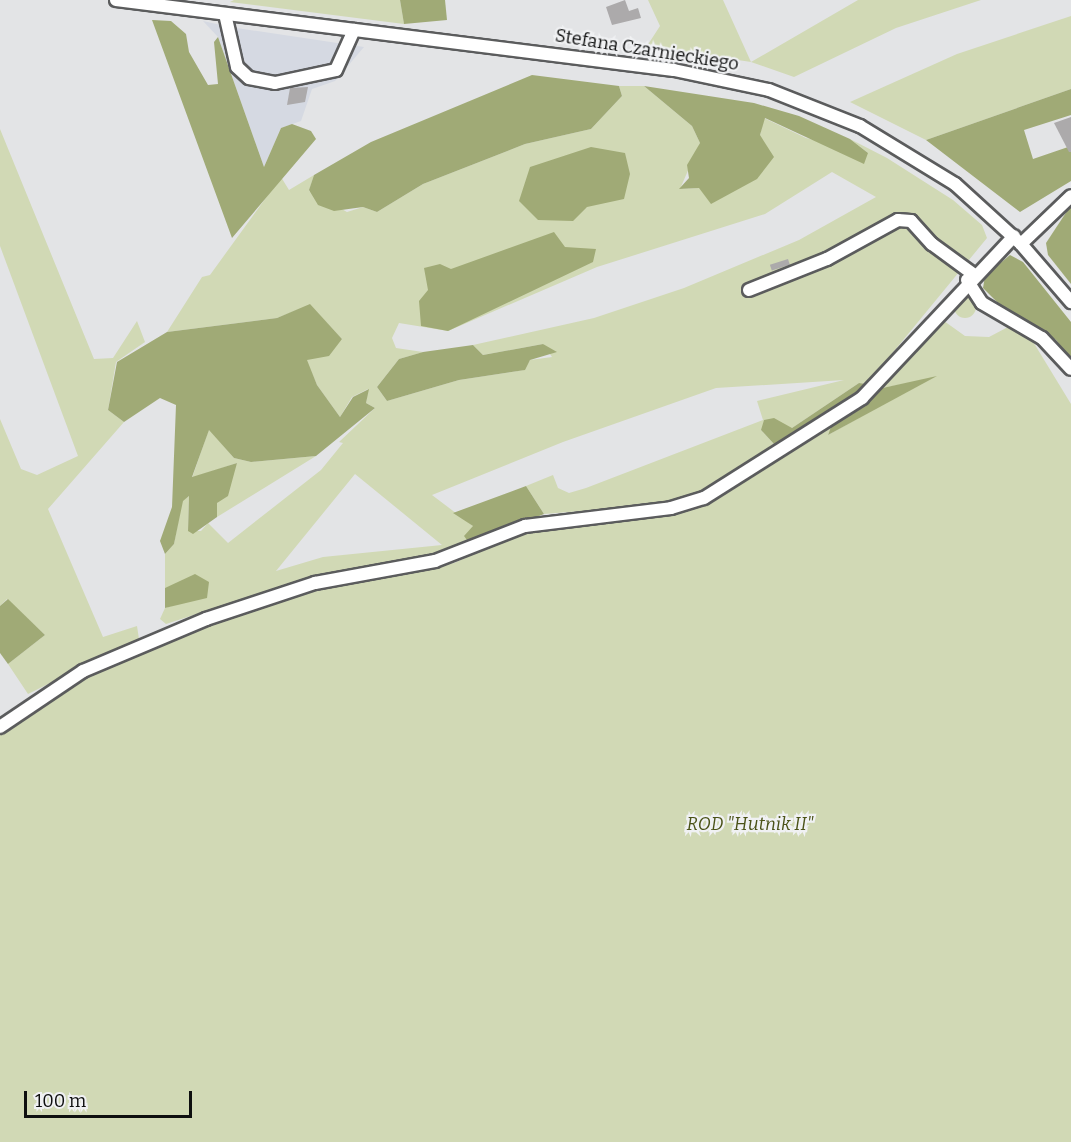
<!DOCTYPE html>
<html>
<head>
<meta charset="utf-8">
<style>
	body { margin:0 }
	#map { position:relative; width:1071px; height:1142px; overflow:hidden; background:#e3e4e6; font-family:Bitter,serif }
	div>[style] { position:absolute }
	.built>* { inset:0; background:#d5d9e2 }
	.green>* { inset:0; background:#d1d9b5 }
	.round { border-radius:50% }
	.forest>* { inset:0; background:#a0aa76 }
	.building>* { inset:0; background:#acaaab; transform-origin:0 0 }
	.roads { filter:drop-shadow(2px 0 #5b5c5d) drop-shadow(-2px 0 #5b5c5d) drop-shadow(0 2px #5b5c5d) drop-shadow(0 -2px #5b5c5d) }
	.minor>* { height:12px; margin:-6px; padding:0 6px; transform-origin:6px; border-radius:6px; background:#fff }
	span { translate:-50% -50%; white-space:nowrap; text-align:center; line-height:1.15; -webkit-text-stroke:4.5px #f0f1f3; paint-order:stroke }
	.street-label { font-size:18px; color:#0e0f0f }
	.park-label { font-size:18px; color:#4a5217; font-style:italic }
	.scale { position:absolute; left:24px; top:1091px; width:168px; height:27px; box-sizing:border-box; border:3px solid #0e0f0f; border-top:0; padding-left:8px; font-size:18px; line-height:21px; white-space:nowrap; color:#0e0f0f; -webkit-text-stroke:4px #f0f1f3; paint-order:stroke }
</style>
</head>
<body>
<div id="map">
	<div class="built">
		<div style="clip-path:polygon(203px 21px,230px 27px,364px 47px,335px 81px,312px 89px,301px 121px,281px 128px,264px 167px,218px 37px)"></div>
	</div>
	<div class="green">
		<div style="clip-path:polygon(400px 0,404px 24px,230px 2px,234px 0)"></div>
		<div style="clip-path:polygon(648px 0,723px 0,751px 62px,858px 0,981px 0,896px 28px,794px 77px,751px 62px,647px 46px,660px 26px)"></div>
		<div style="clip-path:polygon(1071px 16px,1071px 89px,926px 140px,850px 102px,957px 54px)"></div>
		<div style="clip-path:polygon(evenodd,619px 86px,644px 86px,692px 126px,700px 143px,680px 189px,699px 188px,760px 135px,764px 118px,806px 138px,868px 153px,850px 139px,887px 158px,953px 200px,982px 225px,987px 238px,867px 384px,859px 383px,792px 428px,761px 430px,774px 444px,767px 455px,714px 488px,670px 504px,544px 514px,526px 486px,553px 475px,558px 488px,569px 493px,586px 488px,763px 420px,757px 401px,844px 380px,716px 388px,563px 442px,432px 495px,473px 526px,470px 544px,444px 555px,314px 576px,166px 624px,160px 619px,165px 608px,195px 599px,186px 582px,165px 588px,165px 554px,174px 544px,182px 501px,189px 496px,188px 531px,201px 531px,208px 523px,228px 543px,321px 470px,343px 443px,339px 442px,375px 408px,366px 403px,368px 389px,352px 397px,340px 417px,317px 385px,306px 360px,342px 339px,310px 305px,277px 318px,167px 332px,202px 277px,210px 275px,281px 177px,289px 190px,314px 175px,309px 191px,347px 212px,363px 207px,377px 212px,423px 184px,525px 144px,591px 129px,622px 96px,619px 86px,832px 172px,876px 197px,799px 240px,684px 288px,594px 318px,473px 345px,483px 355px,543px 344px,552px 357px,530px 360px,524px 370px,459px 380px,387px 401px,377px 387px,399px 359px,423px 352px,396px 348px,392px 338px,399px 323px,448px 331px,597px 267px,765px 214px,832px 172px,619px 86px,355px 474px,442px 545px,323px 557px,276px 571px,355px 474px)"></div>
		<div style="clip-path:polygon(0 129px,94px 359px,113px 358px,137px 321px,145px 342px,116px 362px,108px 410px,124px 422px,48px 509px,103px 637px,137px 626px,139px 639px,28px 694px,8px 664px,45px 635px,7px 599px,0 606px,0 419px,21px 469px,37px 475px,78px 456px,0 246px)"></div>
		<div class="round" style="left:954px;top:296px;width:22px;height:22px"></div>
		<div style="clip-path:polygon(944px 321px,965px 336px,989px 337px,1008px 327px,1032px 340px,1071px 404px,1071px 1142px,0 1142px,0 734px,4px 730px,74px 682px,191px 631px,328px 585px,454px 563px,513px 537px,552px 527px,680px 514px,709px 502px,832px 424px,828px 435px,928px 379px,878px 389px)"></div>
		<div style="clip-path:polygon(209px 429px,234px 458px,251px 462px,316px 456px,217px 517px,217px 503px,237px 463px,192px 478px)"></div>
	</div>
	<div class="forest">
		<div style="clip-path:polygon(400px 0,445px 0,447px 20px,404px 24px)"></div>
		<div style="clip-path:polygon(152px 20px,171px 21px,186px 34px,189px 52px,208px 85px,218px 84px,214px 42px,218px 37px,264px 167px,281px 128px,292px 124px,311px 131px,316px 139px,232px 238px)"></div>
		<div style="clip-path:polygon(532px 75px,619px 86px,622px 96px,591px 129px,525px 144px,423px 184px,377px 212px,363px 207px,334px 211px,318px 205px,309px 190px,314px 175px,371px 142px)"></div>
		<div style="clip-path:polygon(644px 86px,754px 103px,799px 116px,850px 139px,868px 153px,864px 164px,765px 118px,760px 135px,774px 157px,757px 179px,711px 204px,699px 188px,679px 189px,689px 178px,687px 165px,700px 143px,692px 126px)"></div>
		<div style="clip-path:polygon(1071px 89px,1071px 115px,1024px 130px,1033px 159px,1071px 146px,1071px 181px,1020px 212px,926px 140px)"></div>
		<div style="clip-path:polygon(591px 147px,625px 153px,630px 174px,624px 199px,587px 207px,573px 221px,538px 220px,519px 201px,530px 167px)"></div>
		<div style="clip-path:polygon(1071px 205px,1071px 284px,1048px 255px,1046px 243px)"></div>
		<div style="clip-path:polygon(554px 232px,565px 247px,596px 249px,593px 262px,448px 331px,421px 326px,419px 301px,428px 290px,424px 268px,440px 264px,451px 269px)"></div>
		<div style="clip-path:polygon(1010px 255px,1023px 262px,1071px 322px,1071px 360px,1056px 340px,1002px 307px,983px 288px,985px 276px)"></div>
		<div style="clip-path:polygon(310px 304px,342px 339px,329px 356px,307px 360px,317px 385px,340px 417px,353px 397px,369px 389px,366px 403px,375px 408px,316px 456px,251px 462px,234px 458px,209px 430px,192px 477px,237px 463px,228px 496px,217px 503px,217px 517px,193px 534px,188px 531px,189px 496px,183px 501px,174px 544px,165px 554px,160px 541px,172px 507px,176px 405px,160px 398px,124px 422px,108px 410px,117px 362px,167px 332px,277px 318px)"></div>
		<div style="clip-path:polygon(543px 344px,557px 352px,530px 360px,525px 370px,459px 380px,387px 401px,377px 387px,399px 359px,423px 352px,473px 345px,483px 355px)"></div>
		<div style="clip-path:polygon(937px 376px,828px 435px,832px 424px,878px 389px)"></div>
		<div style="clip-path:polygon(859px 383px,867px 384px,767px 455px,774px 444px,761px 430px,764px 420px,774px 418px,792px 428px)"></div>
		<div style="clip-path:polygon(526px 486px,544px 514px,470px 544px,464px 536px,473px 526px,453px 513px)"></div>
		<div style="clip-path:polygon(195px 574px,209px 582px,207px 598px,165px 608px,165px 588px)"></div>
		<div style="clip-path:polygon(8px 599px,45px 635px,8px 664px,0 653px,0 606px)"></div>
	</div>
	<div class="building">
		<div style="clip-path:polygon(625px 0,629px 11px,638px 8px,641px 18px,612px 25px,606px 7px)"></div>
		<div style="clip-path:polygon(308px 87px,305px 102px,287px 105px,290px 88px)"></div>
		<div style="clip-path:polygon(1071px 117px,1071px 152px,1069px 152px,1054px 123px)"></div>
		<div style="left:788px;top:259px;width:6px;height:19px;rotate:72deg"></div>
	</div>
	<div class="roads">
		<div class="minor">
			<div style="left:116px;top:0;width:562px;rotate:7.15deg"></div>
			<div style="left:674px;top:70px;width:97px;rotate:11.9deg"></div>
			<div style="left:769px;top:90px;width:98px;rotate:21.6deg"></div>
			<div style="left:860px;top:126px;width:111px;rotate:31.4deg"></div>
			<div style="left:955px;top:184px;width:89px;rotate:42.3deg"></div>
			<div style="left:1021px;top:244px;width:77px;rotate:49.2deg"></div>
			<div style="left:225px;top:14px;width:54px;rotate:77.2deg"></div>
			<div style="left:237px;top:67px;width:16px;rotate:43deg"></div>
			<div style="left:249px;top:78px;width:26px;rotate:11deg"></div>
			<div style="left:275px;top:83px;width:62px;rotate:-12deg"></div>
			<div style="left:336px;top:70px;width:44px;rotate:-65.8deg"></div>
			<div style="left:1021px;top:244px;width:69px;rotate:-43.8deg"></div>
			<div style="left:967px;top:280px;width:27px;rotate:57deg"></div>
			<div style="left:982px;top:303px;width:69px;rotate:30.3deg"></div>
			<div style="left:1042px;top:338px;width:42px;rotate:46.9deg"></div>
			<div style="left:749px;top:290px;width:84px;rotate:-21.7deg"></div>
			<div style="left:827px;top:259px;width:81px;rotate:-28.8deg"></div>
			<div style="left:898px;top:220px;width:13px;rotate:4deg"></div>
			<div style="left:911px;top:221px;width:31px;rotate:48deg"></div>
			<div style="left:932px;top:244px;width:51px;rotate:36.2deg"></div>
			<div style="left:0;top:727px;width:100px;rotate:-34deg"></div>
			<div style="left:83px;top:671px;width:134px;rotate:-22.9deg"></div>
			<div style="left:206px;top:619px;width:115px;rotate:-18.3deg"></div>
			<div style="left:315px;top:583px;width:122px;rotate:-10.4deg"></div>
			<div style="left:435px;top:561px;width:97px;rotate:-21.3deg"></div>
			<div style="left:525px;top:526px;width:147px;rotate:-7deg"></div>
			<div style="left:671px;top:508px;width:34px;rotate:-17deg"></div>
			<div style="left:704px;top:498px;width:187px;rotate:-32.3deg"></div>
			<div style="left:862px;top:398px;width:222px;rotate:-46.8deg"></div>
		</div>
	</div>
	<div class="street-label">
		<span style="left:647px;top:50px;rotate:9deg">Stefana Czarnieckiego</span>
	</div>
	<div class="park-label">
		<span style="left:750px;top:824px">ROD "Hutnik II"</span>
	</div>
	<div class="scale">100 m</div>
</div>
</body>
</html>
